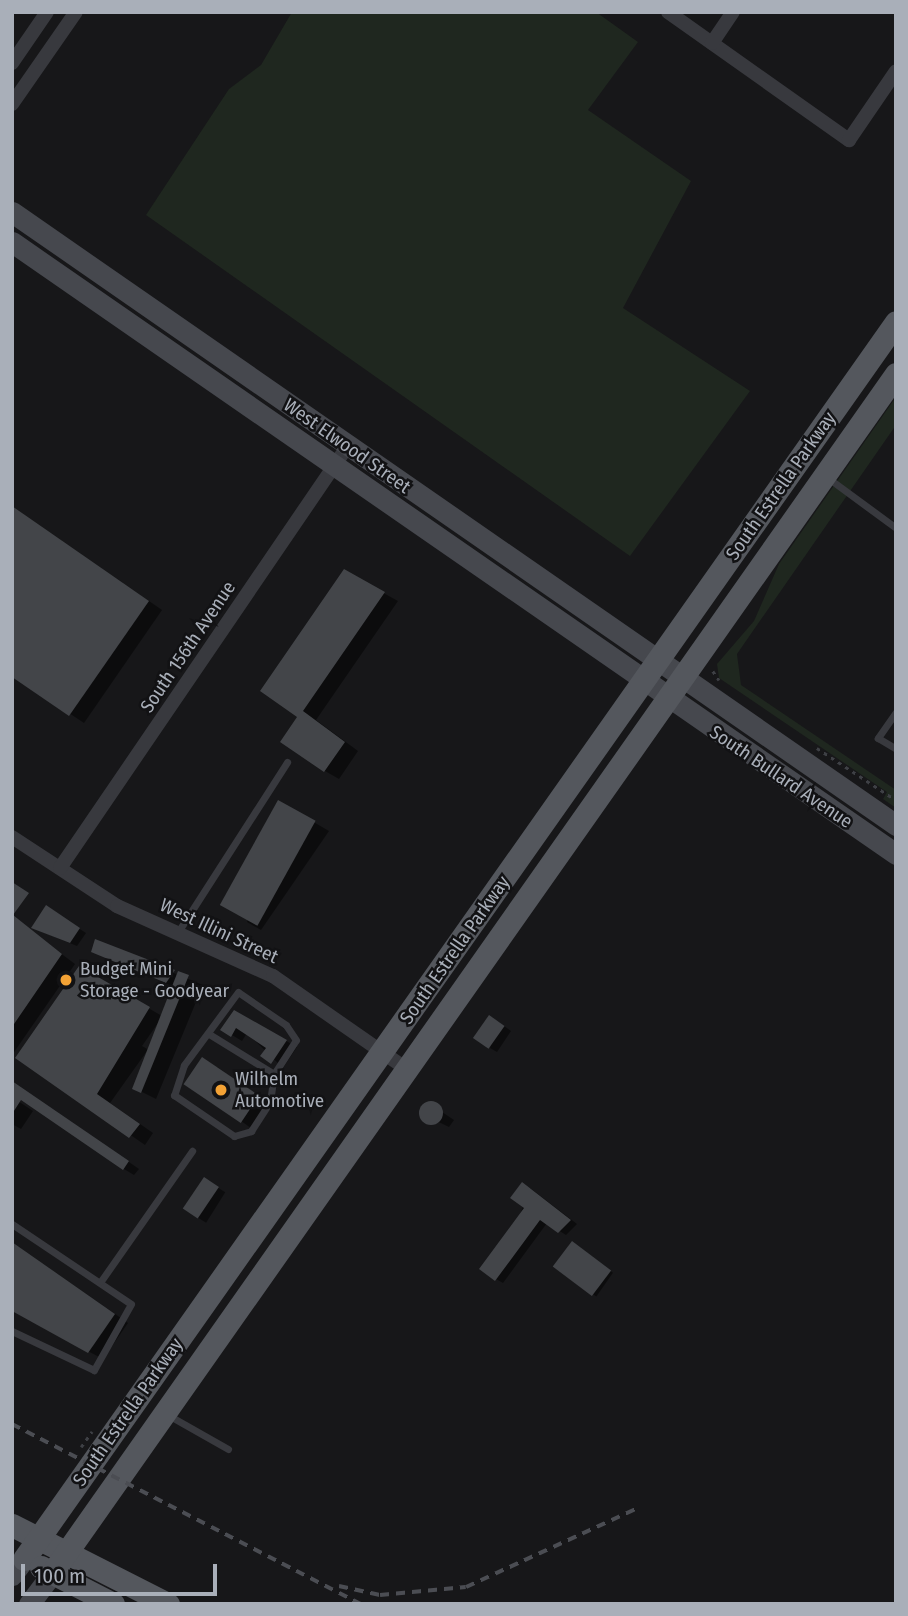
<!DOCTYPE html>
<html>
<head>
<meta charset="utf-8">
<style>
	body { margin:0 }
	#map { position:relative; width:908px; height:1616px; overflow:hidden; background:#171719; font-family:"Fira Sans Condensed",sans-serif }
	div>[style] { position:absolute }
	.green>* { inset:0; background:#1f271f }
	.shadow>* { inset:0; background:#0007; transform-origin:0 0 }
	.building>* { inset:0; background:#434549; transform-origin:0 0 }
	.round { border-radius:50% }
	.path>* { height:2.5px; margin-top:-1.25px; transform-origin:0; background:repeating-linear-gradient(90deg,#3e4045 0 3.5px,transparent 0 8.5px) }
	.lane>* { height:7px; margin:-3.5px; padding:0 3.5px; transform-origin:3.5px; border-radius:3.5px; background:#38393e }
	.street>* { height:14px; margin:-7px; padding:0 7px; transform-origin:7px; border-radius:7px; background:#38393e }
	.secondary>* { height:21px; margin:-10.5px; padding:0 10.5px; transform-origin:10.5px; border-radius:10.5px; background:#46484e }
	.primary>* { height:23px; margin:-11.5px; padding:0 11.5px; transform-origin:11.5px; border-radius:11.5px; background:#54575d }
	.rail>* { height:3.5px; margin-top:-1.75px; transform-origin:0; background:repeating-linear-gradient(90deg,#4b4d53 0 9px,transparent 0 16px) }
	.dots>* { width:19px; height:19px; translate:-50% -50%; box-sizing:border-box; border:4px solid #121214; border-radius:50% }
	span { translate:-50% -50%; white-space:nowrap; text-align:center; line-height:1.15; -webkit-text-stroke:5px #121214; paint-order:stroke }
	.street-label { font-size:19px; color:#a9afb9 }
	.poi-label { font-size:19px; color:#a9afb9 }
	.left { translate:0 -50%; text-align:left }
	.frame { position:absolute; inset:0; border:14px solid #a9afb9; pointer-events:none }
	.scale { position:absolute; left:21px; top:1564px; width:196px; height:32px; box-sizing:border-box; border:4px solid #a9afb9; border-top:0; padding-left:9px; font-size:21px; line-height:24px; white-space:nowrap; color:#a9afb9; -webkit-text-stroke:5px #121214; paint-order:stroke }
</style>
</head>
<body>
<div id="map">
	<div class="green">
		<div style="clip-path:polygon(292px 12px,596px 12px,638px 42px,588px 110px,691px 181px,623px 308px,750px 391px,630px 556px,146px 215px,229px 89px,261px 65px)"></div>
		<div style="clip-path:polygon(896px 397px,896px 425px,737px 654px,741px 685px,896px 790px,896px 808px,883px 799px,887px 792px,719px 678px,717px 664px,754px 621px,779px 564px)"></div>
	</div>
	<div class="shadow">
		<div style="clip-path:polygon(12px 506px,162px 610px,84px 723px,12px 675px)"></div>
		<div style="clip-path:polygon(345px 572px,398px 601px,316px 720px,358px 751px,339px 779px,325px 771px,300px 717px)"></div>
		<div style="clip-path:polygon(279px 802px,329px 831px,261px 930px,247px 922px)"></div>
		<div style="clip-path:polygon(53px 912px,86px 933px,77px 946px,40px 931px)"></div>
		<div style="clip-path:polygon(12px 917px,75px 964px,12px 1055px)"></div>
		<div style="clip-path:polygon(evenodd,96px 941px,203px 985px,156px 1099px,134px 1088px,147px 1051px,110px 1103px,153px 1133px,145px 1145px,18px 1057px,79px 968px,162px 1016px,174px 987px,93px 951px,96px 941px,158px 1023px,149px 1050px,142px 1046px,158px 1023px)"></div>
		<div style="clip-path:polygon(234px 1012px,297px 1047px,283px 1068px,247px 1033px,242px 1041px,232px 1035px)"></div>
		<div style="clip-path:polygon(497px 1021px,511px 1031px,497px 1052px,490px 1048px)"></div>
		<div style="clip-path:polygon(217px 1067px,272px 1106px,255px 1131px,187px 1082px)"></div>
		<div style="clip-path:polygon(12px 1097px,33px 1111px,21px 1129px,12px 1124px)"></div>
		<div style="clip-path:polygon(427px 1102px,454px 1120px,449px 1127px,420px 1113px)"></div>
		<div style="clip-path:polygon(51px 1108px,139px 1169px,134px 1175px,124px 1169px)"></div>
		<div style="left:204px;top:1179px;width:25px;height:36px;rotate:32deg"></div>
		<div style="clip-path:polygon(530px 1188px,577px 1224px,566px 1235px,547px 1223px,503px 1283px,496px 1279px)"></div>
		<div style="clip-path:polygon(12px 1242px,128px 1323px,103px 1359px,42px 1327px)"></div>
		<div style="left:572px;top:1244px;width:50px;height:29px;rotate:35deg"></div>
	</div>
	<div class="building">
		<div style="clip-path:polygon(12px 506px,149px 601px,69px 716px,12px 677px)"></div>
		<div style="clip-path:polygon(344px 569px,385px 592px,303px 711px,345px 742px,324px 772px,280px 742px,297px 717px,260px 691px)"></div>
		<div style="left:278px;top:800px;width:43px;height:120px;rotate:29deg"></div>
		<div style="clip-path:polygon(12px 882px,29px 893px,13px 915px,62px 954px,12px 1027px)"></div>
		<div style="clip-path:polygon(46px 905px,80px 928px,70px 943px,31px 928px)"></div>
		<div style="clip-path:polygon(95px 939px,175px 970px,166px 983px,91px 952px)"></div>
		<div style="clip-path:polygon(79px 966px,150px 1007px,97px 1094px,140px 1124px,129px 1138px,15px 1058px)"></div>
		<div style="clip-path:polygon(178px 971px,189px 975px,141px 1093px,132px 1089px)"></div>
		<div style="clip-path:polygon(234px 1010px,287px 1040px,271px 1064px,260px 1056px,266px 1048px,236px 1028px,231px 1037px,220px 1030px)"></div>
		<div style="left:489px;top:1015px;width:19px;height:28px;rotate:35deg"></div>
		<div style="left:202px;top:1057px;width:69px;height:33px;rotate:34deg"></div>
		<div style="clip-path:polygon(12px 1081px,129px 1161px,123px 1170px,21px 1100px,12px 1114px)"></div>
		<div class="round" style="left:419px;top:1101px;width:24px;height:24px"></div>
		<div style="left:204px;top:1177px;width:18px;height:38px;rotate:34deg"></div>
		<div style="clip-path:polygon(522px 1182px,571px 1220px,558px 1233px,540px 1220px,495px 1281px,479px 1269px,524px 1208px,510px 1198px)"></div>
		<div style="left:572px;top:1241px;width:49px;height:32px;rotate:37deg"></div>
		<div style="clip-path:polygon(12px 1242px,115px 1314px,88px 1353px,12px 1311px)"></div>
	</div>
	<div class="path">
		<div style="left:713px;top:671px;width:11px;rotate:56deg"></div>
		<div style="left:817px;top:748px;width:95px;rotate:33.4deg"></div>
		<div style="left:81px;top:1447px;width:19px;rotate:-55deg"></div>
	</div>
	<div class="lane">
		<div style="left:828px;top:478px;width:84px;rotate:36.3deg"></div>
		<div style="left:896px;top:712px;width:32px;rotate:125deg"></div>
		<div style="left:878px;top:738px;width:21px;rotate:31deg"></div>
		<div style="left:178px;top:932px;width:202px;rotate:-57.3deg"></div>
		<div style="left:209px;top:1034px;width:76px;rotate:31.6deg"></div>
		<div style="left:274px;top:1074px;width:40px;rotate:-57.1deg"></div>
		<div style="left:296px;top:1040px;width:18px;rotate:-124deg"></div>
		<div style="left:286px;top:1025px;width:58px;rotate:-145.5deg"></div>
		<div style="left:238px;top:992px;width:91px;rotate:126.5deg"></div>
		<div style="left:184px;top:1065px;width:32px;rotate:108deg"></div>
		<div style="left:174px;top:1095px;width:73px;rotate:34.3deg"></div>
		<div style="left:234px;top:1136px;width:18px;rotate:-16deg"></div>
		<div style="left:251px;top:1131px;width:35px;rotate:-57deg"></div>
		<div style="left:270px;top:1102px;width:28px;rotate:-82deg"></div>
		<div style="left:12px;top:1224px;width:143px;rotate:33.9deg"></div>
		<div style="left:131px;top:1304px;width:76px;rotate:119.3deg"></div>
		<div style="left:94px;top:1370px;width:91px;rotate:-154.6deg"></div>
		<div style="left:101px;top:1281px;width:159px;rotate:-55deg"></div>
		<div style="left:168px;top:1415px;width:69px;rotate:29.5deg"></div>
	</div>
	<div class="street">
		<div style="left:668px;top:12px;width:222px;rotate:35.3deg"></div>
		<div style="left:849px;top:140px;width:83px;rotate:-55.7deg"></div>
		<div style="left:712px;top:43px;width:37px;rotate:-56deg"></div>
		<div style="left:12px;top:63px;width:62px;rotate:-55.5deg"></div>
		<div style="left:12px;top:104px;width:112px;rotate:-55.2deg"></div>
		<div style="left:12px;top:837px;width:126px;rotate:33.3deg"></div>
		<div style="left:117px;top:906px;width:171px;rotate:24.2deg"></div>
		<div style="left:273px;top:976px;width:161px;rotate:34.9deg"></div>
		<div style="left:60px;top:868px;width:510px;rotate:-55.72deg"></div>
	</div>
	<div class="secondary">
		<div style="left:12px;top:212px;width:1076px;rotate:34.74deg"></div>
		<div style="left:12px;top:242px;width:1075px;rotate:34.7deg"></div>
		<div style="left:12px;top:1575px;width:20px;rotate:-53deg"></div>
		<div style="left:29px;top:1604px;width:39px;rotate:-53deg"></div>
	</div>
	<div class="primary">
		<div style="left:12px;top:1525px;width:175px;rotate:26.9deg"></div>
		<div style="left:24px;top:1559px;width:1513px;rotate:-54.82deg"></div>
		<div style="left:41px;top:1567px;width:81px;rotate:27.2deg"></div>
		<div style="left:52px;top:1573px;width:1466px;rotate:-54.86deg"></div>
	</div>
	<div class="rail">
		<div style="left:12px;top:1424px;width:393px;rotate:27.3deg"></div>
		<div style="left:339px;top:1586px;width:42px;rotate:12.4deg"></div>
		<div style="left:380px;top:1595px;width:86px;rotate:-5.3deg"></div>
		<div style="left:466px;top:1587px;width:189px;rotate:-24.7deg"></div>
	</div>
	<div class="dots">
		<div style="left:66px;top:980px;background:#f3a235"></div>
		<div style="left:221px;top:1090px;background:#f3a235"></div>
	</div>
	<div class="street-label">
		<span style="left:347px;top:446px;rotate:35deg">West Elwood Street</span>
		<span style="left:781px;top:486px;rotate:-55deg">South Estrella Parkway</span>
		<span style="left:188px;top:647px;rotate:-56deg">South 156th Avenue</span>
		<span style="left:781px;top:777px;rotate:34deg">South Bullard Avenue</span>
		<span style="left:219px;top:931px;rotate:25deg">West Illini Street</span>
		<span style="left:455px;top:950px;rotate:-55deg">South Estrella Parkway</span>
		<span style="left:128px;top:1412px;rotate:-55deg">South Estrella Parkway</span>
	</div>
	<div class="poi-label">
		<span class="left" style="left:80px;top:980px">Budget Mini<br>Storage - Goodyear</span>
		<span class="left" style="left:235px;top:1090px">Wilhelm<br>Automotive</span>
	</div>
	<div class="frame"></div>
	<div class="scale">100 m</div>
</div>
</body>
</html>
